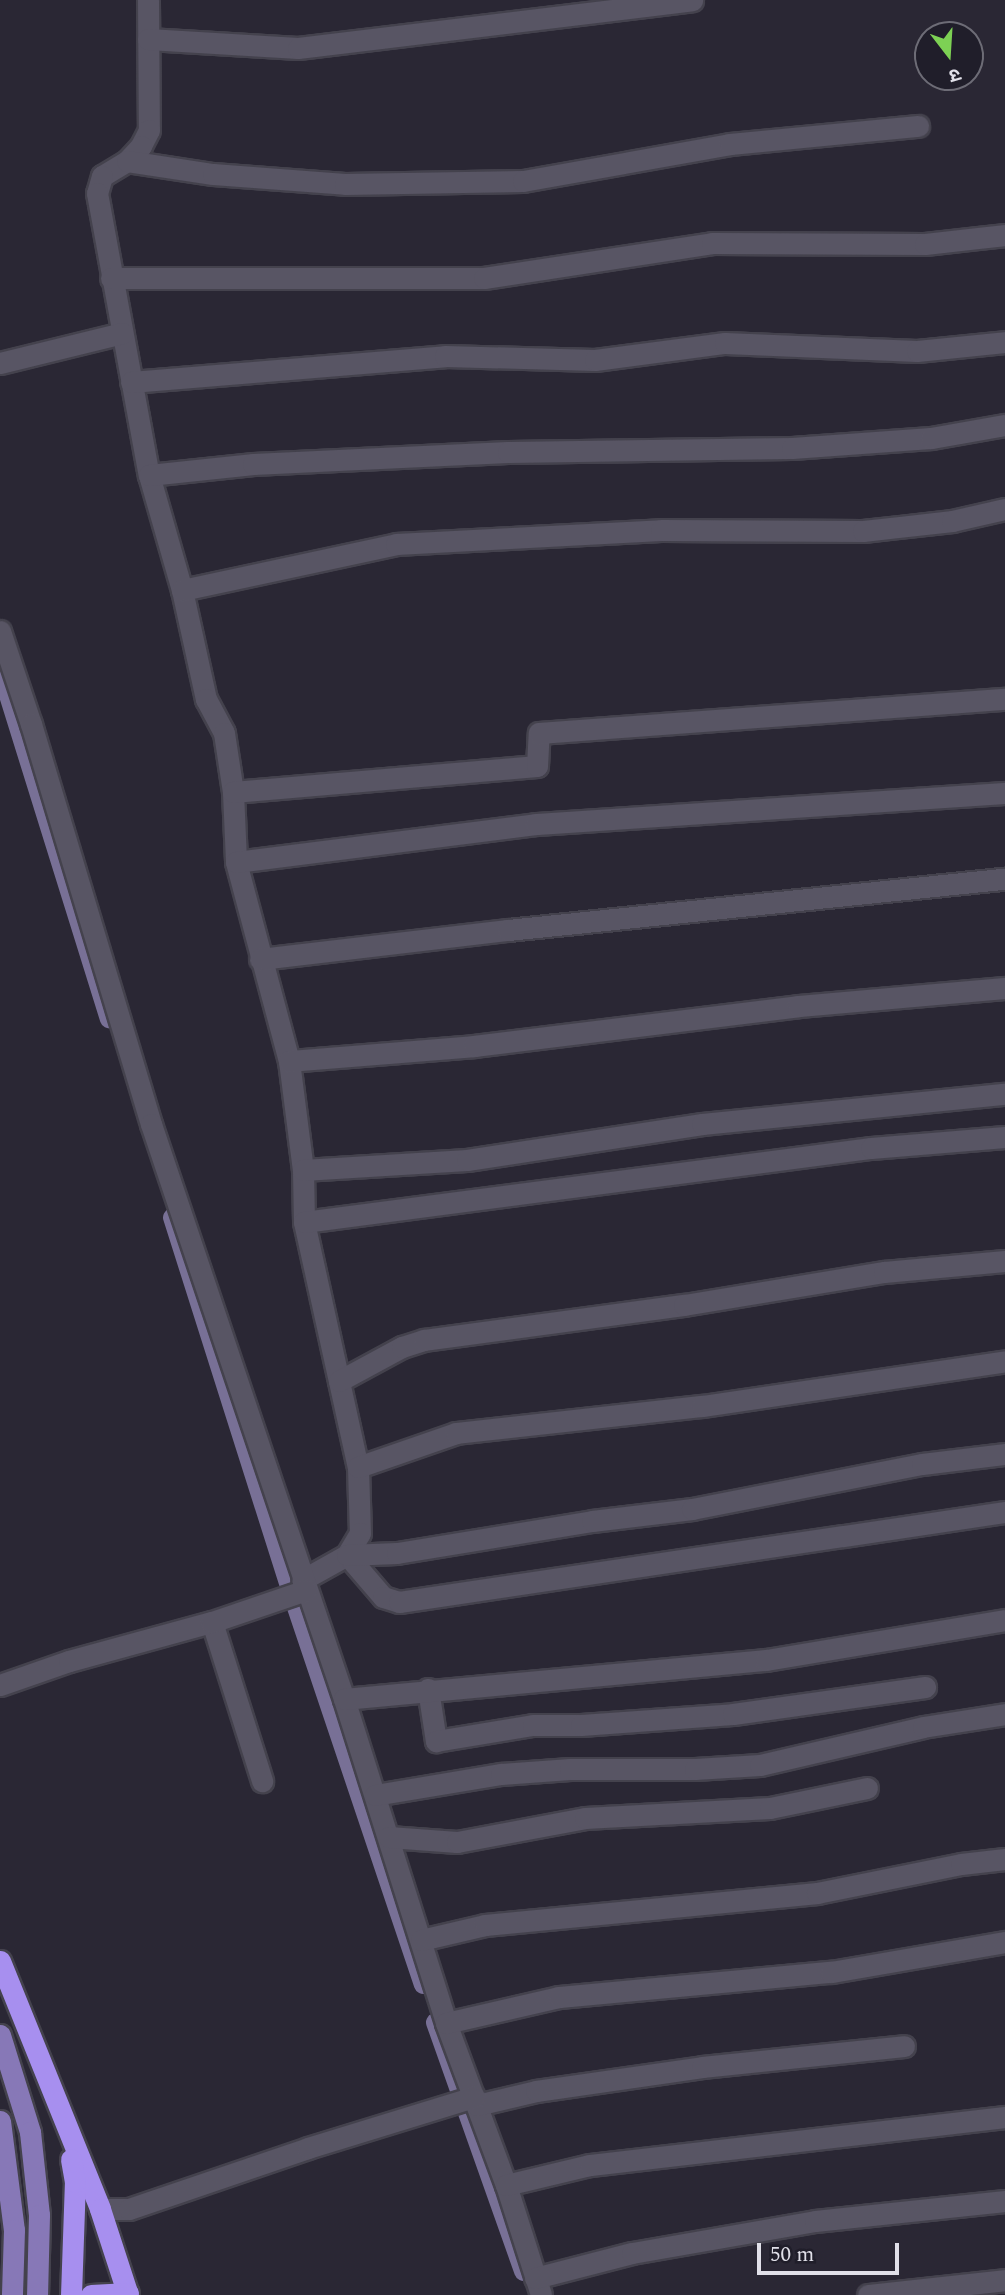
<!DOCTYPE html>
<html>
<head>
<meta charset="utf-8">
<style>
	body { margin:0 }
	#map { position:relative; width:1005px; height:2295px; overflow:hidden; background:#2a2734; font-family:Spectral,"Noto Sans Devanagari",serif }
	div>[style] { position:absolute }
	.canal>* { height:19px; margin:-9.5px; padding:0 9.5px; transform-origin:9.5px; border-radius:9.5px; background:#787096 }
	.roads { filter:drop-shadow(2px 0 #44424d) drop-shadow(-2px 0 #44424d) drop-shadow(0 2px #44424d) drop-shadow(0 -2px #44424d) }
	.street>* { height:21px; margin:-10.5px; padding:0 10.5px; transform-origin:10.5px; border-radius:10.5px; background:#585564 }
	.primary>* { height:21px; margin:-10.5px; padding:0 10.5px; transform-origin:10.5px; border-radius:10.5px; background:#8778b7 }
	.highway>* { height:21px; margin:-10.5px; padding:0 10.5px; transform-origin:10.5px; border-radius:10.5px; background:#a78fef }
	span { translate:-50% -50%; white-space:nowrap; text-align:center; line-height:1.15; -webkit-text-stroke:5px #201e2a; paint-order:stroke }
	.north { position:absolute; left:914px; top:21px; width:70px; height:70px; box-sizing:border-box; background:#201e2a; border:2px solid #6d6c76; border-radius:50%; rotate:163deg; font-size:19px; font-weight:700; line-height:28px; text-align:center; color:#e1e0e9 }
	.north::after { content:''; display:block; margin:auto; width:24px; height:32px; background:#7dd154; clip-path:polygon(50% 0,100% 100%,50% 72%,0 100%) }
	.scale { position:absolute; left:757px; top:2243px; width:142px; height:32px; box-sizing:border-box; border:4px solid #e1e0e9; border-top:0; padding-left:9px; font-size:21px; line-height:24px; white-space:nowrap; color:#e1e0e9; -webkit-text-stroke:5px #201e2a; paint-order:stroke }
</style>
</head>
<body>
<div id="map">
	<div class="canal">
		<div style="left:0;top:669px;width:366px;rotate:72.7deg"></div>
		<div style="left:172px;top:1217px;width:403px;rotate:72.4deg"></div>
		<div style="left:294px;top:1601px;width:404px;rotate:71.4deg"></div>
		<div style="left:435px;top:2022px;width:264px;rotate:70.5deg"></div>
	</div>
	<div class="roads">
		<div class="street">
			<div style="left:148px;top:0;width:130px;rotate:89.6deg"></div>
			<div style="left:149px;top:130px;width:18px;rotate:117deg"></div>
			<div style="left:141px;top:146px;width:21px;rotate:133deg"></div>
			<div style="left:127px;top:161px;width:29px;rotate:149deg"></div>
			<div style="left:102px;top:176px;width:18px;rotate:106deg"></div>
			<div style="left:97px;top:193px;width:287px;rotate:79.6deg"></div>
			<div style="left:149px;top:475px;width:120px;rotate:74deg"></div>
			<div style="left:182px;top:590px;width:112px;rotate:77.6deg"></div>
			<div style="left:206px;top:699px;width:38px;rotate:62deg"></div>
			<div style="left:224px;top:733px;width:60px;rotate:81.3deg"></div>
			<div style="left:233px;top:792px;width:70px;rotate:87.5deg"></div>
			<div style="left:236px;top:862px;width:206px;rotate:75.1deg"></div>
			<div style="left:289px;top:1061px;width:110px;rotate:82.7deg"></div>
			<div style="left:303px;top:1170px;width:52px;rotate:88.9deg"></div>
			<div style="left:304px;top:1222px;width:251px;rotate:77.6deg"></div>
			<div style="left:358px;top:1467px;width:66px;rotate:88.3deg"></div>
			<div style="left:360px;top:1533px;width:26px;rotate:121deg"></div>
			<div style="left:347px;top:1555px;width:51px;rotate:150.9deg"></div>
			<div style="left:148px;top:39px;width:150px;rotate:3.4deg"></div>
			<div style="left:298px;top:48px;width:397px;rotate:-6.9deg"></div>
			<div style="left:127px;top:161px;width:87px;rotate:8.6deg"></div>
			<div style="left:213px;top:174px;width:132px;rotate:4.3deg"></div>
			<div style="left:345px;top:184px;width:178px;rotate:-1deg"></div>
			<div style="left:523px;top:181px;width:210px;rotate:-10.1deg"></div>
			<div style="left:730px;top:144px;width:189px;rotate:-5.5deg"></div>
			<div style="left:111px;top:278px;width:373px"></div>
			<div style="left:484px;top:278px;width:231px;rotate:-8.7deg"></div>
			<div style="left:712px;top:243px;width:213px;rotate:0.3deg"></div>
			<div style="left:925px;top:244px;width:81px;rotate:-6.4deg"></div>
			<div style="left:0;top:363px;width:126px;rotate:-13.8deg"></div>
			<div style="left:131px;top:382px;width:315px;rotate:-4.7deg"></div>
			<div style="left:445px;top:356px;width:150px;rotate:1.5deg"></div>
			<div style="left:595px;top:360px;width:131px;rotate:-7.5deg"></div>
			<div style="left:725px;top:343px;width:192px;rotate:2.4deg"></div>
			<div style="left:917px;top:351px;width:88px;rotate:-5.8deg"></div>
			<div style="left:149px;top:475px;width:105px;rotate:-6deg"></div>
			<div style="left:253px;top:464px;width:255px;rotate:-2.7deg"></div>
			<div style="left:508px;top:452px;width:284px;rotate:-0.8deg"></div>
			<div style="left:792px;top:448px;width:139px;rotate:-4.1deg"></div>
			<div style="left:931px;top:438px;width:75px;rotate:-10deg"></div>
			<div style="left:182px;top:590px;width:219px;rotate:-12.1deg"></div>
			<div style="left:396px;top:544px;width:265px;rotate:-3deg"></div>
			<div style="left:661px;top:530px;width:202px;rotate:0.3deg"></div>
			<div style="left:863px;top:531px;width:90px;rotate:-6.4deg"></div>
			<div style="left:952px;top:521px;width:54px;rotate:-12.8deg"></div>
			<div style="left:0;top:631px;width:98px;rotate:71.6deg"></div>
			<div style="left:31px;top:724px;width:418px;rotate:73.3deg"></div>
			<div style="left:151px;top:1124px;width:607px;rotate:71.45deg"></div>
			<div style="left:344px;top:1699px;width:340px;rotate:72.5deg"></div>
			<div style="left:446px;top:2023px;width:173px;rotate:69.7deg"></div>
			<div style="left:506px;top:2185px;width:115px;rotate:72.3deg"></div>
			<div style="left:233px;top:792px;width:305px;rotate:-4.9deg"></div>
			<div style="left:537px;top:766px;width:33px;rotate:-87deg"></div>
			<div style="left:539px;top:733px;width:467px;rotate:-4.2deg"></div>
			<div style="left:236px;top:862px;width:302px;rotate:-7.2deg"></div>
			<div style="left:536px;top:824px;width:470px;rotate:-3.8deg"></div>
			<div style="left:260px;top:959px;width:250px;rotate:-6.7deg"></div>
			<div style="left:508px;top:930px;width:500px;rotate:-5.9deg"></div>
			<div style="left:289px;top:1061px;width:186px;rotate:-4.6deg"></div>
			<div style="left:474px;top:1046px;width:326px;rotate:-7deg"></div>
			<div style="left:798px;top:1006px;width:208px;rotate:-5deg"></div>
			<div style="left:303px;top:1170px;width:164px;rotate:-3.5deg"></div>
			<div style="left:467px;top:1160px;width:238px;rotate:-8.7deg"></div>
			<div style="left:702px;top:1124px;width:304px;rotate:-5.7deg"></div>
			<div style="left:304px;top:1222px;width:572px;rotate:-7.44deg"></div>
			<div style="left:871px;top:1148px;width:134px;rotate:-4.7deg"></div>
			<div style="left:339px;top:1381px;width:72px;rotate:-28.4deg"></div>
			<div style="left:402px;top:1347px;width:23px;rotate:-18deg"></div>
			<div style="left:424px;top:1340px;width:262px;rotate:-7.7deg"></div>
			<div style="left:684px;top:1305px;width:203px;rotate:-9.4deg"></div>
			<div style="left:884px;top:1272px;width:121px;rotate:-5.2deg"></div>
			<div style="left:358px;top:1467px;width:104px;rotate:-19.1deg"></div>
			<div style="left:456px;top:1433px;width:247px;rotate:-6.3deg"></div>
			<div style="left:702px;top:1406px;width:306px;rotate:-8.4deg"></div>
			<div style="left:347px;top:1555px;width:55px;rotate:49.4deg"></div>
			<div style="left:383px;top:1597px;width:17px;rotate:17deg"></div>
			<div style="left:399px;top:1602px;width:613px;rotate:-8.45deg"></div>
			<div style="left:347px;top:1555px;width:50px;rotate:-2.3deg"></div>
			<div style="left:397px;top:1553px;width:198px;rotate:-9.3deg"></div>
			<div style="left:592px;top:1521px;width:101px;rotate:-6.8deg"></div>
			<div style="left:692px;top:1509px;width:234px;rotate:-11.1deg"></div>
			<div style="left:922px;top:1464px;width:84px;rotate:-6.9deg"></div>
			<div style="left:212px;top:1622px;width:167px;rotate:72.5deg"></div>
			<div style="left:0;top:1685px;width:73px;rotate:-19.2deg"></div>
			<div style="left:69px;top:1661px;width:148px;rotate:-15.3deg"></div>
			<div style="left:212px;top:1622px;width:99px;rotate:-18.8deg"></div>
			<div style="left:428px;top:1689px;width:53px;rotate:81.3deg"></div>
			<div style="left:436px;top:1741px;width:98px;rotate:-9.4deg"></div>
			<div style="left:533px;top:1725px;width:48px"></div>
			<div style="left:581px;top:1725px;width:152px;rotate:-4.1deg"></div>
			<div style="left:733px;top:1714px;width:194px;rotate:-8deg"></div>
			<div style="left:344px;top:1699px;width:424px;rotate:-5.3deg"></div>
			<div style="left:766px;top:1660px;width:242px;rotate:-9.5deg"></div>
			<div style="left:375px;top:1795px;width:128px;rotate:-9.5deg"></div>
			<div style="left:501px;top:1774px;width:69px;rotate:-4.1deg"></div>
			<div style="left:570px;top:1769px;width:125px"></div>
			<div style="left:695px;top:1769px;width:65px;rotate:-3.5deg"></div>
			<div style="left:760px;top:1765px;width:167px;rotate:-13.1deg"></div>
			<div style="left:923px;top:1727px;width:83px;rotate:-9deg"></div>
			<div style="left:389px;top:1837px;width:68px;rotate:4.2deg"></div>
			<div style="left:457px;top:1842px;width:130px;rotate:-10.6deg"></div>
			<div style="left:585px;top:1818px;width:185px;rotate:-3.1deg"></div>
			<div style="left:770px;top:1808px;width:99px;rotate:-11.7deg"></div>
			<div style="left:421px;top:1940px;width:66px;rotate:-13.2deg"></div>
			<div style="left:485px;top:1925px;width:334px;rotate:-5.5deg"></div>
			<div style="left:817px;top:1893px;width:147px;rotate:-11.4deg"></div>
			<div style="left:961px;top:1864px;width:44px;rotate:-6.5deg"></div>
			<div style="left:446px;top:2023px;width:116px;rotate:-13deg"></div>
			<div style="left:559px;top:1997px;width:273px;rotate:-5.3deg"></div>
			<div style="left:831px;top:1972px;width:177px;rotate:-9.8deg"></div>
			<div style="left:477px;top:2105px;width:61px;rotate:-13.3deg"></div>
			<div style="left:536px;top:2091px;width:168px;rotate:-8.2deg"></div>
			<div style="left:702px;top:2067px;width:203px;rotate:-5.9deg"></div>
			<div style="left:506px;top:2185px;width:86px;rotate:-13.4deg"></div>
			<div style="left:590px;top:2165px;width:418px;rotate:-6.6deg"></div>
			<div style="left:100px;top:2209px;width:29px"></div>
			<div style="left:129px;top:2209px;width:189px;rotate:-18.8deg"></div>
			<div style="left:308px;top:2148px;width:174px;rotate:-17.1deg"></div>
			<div style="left:535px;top:2278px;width:100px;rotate:-14.5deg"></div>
			<div style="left:632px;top:2253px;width:186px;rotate:-9.9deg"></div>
			<div style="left:815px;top:2221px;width:191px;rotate:-6deg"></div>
			<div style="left:868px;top:2295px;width:138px;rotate:-6.2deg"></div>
		</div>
		<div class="primary">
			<div style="left:0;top:2035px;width:102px;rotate:72.8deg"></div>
			<div style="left:30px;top:2132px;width:83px;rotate:83.8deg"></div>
			<div style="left:39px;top:2215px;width:80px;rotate:91.4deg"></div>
			<div style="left:0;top:2121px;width:110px;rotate:82.7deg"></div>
			<div style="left:14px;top:2230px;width:65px;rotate:91.8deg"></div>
		</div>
		<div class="highway">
			<div style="left:0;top:1961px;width:267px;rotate:68deg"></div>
			<div style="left:100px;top:2209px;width:90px;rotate:72deg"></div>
			<div style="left:71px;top:2295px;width:113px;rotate:-88deg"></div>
			<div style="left:75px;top:2182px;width:23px;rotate:-100deg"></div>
			<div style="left:91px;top:2295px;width:37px;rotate:-3deg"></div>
		</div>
	</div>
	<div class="north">उ</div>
	<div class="scale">50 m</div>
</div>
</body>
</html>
